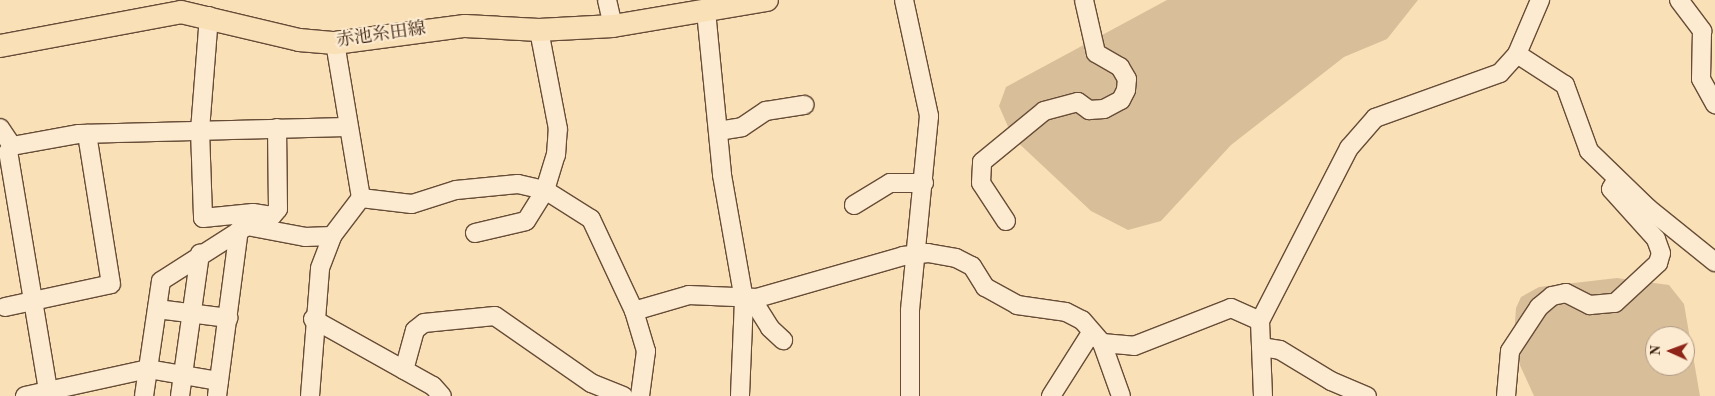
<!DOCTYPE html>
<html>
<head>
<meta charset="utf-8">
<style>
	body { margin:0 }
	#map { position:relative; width:1715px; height:396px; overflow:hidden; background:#fae0b7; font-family:"Old Standard TT","Noto Serif JP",serif }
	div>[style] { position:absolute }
	.green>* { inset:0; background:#d9be9a }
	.roads { filter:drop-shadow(1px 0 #664c37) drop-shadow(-1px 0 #664c37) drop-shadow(0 1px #664c37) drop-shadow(0 -1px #664c37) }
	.minor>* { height:18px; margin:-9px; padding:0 9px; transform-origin:9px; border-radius:9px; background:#fcebd0 }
	.major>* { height:22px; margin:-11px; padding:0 11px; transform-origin:11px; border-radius:11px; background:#fae0b7 }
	span { translate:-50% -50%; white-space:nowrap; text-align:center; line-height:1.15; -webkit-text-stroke:4px #fcebd0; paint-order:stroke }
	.street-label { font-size:18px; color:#351a0c }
	.north { position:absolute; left:1645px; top:326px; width:50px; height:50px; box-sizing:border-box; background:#fcebd0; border:1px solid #ac9782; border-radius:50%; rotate:272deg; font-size:14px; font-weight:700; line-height:20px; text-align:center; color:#351a0c }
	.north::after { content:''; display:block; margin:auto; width:18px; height:22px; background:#8f2418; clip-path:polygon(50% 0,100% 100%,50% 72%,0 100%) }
</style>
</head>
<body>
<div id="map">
	<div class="green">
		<div style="clip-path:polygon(1167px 0,1418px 0,1387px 39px,1344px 57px,1231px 145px,1161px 221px,1128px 230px,1091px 211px,1013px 138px,999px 106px,1006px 87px)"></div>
		<div style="clip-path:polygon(evenodd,1617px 278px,1669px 285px,1684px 304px,1700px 396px,1534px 396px,1513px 350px,1516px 308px,1521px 297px,1539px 287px,1617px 278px,1655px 336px,1685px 336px,1685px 366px,1655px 366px,1655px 336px)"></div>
	</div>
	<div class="roads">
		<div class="minor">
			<div style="left:607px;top:0;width:27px;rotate:77deg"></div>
			<div style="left:904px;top:0;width:119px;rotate:77.8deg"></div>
			<div style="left:929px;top:116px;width:196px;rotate:95.6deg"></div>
			<div style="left:910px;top:311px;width:85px;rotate:90deg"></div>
			<div style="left:1679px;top:0;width:39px;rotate:53deg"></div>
			<div style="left:1702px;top:31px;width:48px;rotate:91.2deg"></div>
			<div style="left:1701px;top:79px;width:29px;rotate:61deg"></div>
			<div style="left:706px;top:11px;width:165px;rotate:84.4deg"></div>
			<div style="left:722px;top:175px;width:127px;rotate:80deg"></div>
			<div style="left:744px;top:300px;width:96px;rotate:92.4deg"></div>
			<div style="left:209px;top:16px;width:114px;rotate:94.5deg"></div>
			<div style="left:200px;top:130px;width:88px;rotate:88deg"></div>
			<div style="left:203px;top:218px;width:50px;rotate:-5.7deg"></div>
			<div style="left:253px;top:213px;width:19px;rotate:9deg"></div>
			<div style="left:272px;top:216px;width:9px;rotate:-49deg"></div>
			<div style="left:278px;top:209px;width:81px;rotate:-90.7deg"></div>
			<div style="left:1517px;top:54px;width:57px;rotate:32.9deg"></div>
			<div style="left:1565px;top:85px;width:70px;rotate:70deg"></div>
			<div style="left:1589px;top:151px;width:83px;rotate:44deg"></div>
			<div style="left:1649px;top:209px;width:85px;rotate:38.8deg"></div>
			<div style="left:0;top:128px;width:22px;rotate:56deg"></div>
			<div style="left:718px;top:131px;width:24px;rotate:-9deg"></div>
			<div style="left:742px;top:127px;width:29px;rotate:-34deg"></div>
			<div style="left:766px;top:111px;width:39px;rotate:-9deg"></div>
			<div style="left:361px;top:198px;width:51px;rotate:6.7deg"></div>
			<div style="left:412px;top:204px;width:46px;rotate:-17.7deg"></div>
			<div style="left:456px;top:190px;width:62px;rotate:-5.5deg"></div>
			<div style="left:518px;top:184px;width:28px;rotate:13deg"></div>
			<div style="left:545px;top:190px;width:54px;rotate:32.2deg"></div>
			<div style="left:591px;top:219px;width:102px;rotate:64.9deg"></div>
			<div style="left:634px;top:311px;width:42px;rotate:73.3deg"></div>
			<div style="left:646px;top:351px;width:45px;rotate:97.6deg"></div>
			<div style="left:854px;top:205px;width:42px;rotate:-31.4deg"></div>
			<div style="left:890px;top:183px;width:34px"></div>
			<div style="left:1006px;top:221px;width:45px;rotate:-123.3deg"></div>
			<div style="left:981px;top:183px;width:21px;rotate:-87deg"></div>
			<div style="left:982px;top:162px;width:80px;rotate:-39.4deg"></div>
			<div style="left:1044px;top:111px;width:35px;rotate:-15deg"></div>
			<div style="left:1078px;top:102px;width:14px;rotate:36deg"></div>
			<div style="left:1089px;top:110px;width:15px;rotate:-4deg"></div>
			<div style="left:1104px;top:109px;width:19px;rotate:-28deg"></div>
			<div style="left:1121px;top:100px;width:11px;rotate:-63deg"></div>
			<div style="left:1126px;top:90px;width:11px;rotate:-85deg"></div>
			<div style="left:1127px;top:79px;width:14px;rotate:-120deg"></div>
			<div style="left:1120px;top:67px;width:28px;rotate:-150deg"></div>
			<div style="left:1096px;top:53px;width:54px;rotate:-102.8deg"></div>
			<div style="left:475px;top:233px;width:52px;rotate:-13.2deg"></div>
			<div style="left:526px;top:221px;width:36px;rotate:-58deg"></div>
			<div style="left:545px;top:190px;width:37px;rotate:-73deg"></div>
			<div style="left:556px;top:155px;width:26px;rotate:-86deg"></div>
			<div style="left:558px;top:129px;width:101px;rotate:-100.9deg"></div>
			<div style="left:752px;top:299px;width:34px;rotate:58deg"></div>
			<div style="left:770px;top:328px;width:18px;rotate:43deg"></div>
			<div style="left:5px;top:307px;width:108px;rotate:-12.2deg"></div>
			<div style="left:111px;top:284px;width:152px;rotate:-99.1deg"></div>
			<div style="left:157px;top:309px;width:72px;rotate:7.2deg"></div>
			<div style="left:634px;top:311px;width:57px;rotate:-16.2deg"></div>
			<div style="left:689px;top:295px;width:68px;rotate:2.5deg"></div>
			<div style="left:757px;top:298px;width:152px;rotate:-16deg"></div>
			<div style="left:903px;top:256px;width:25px;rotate:-7deg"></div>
			<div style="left:928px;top:253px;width:28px;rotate:10deg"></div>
			<div style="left:956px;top:258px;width:18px;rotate:27deg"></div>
			<div style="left:972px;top:266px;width:25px;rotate:58deg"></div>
			<div style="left:985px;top:287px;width:37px;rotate:29deg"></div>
			<div style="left:1017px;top:305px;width:49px;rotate:8.1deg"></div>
			<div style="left:1066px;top:312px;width:18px;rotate:27deg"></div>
			<div style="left:1082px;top:320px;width:30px;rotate:49deg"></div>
			<div style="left:1102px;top:343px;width:56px;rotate:70.3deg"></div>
			<div style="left:313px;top:319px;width:137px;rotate:29.2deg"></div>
			<div style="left:433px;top:386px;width:13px;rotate:48deg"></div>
			<div style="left:1102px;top:343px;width:32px;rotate:5deg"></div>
			<div style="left:1134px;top:346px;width:104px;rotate:-21.4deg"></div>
			<div style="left:1231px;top:308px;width:32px;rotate:24deg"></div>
			<div style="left:1261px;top:347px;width:19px;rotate:9deg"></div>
			<div style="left:1280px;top:350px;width:60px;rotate:31.3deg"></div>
			<div style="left:1331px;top:381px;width:39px;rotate:23deg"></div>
			<div style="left:404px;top:370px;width:41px;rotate:-74.6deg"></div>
			<div style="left:415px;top:330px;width:11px;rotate:-38deg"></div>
			<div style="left:424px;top:323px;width:71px;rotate:-5.6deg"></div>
			<div style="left:495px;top:316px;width:117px;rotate:34.9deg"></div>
			<div style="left:591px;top:383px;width:35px;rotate:22deg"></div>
			<div style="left:48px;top:390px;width:241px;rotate:-99.5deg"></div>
			<div style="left:8px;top:152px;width:7px;rotate:-56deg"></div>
			<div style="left:12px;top:146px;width:68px;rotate:-10.2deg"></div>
			<div style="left:79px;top:134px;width:268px;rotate:-1.5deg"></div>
			<div style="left:25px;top:396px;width:126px;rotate:-12.4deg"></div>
			<div style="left:148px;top:369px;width:72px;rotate:9.6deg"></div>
			<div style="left:144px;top:396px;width:116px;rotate:-81.6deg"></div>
			<div style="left:161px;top:281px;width:102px;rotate:-32.6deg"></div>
			<div style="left:247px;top:226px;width:59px;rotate:10.7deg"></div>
			<div style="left:305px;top:237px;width:27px;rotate:-2deg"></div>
			<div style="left:180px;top:396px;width:144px;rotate:-82deg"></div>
			<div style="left:217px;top:396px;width:167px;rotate:-82.5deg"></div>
			<div style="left:310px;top:396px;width:128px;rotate:-85.5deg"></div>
			<div style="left:320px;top:268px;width:34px;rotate:-69deg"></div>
			<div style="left:332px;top:236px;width:48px;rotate:-52.7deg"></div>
			<div style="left:361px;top:198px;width:157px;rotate:-99.5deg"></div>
			<div style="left:1051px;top:396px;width:75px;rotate:-57.6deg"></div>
			<div style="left:1263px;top:396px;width:75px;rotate:-92.3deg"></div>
			<div style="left:1260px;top:321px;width:195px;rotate:-62.8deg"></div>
			<div style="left:1349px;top:148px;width:40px;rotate:-49deg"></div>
			<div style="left:1375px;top:118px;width:133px;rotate:-19.8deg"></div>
			<div style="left:1500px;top:73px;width:25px;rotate:-48deg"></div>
			<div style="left:1517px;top:54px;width:59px;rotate:-66.9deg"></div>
			<div style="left:1506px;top:396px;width:45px;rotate:-84.9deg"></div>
			<div style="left:1510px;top:351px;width:53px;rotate:-56.6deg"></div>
			<div style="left:1539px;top:307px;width:17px;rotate:-40deg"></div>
			<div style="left:1552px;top:296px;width:14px;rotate:-12deg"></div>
			<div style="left:1566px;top:293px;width:27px;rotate:27deg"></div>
			<div style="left:1590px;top:305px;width:25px;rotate:-5deg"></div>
			<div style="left:1615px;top:303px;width:59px;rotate:-42.9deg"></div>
			<div style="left:1658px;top:263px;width:10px;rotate:-73deg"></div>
			<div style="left:1661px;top:253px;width:15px;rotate:-110deg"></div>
			<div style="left:1656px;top:239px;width:67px;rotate:-132deg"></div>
			<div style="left:1611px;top:189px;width:12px;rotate:-59deg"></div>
		</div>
		<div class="major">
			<div style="left:0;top:46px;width:184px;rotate:-10.6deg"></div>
			<div style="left:181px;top:12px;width:121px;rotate:13.3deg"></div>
			<div style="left:299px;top:40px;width:36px;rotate:5deg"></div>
			<div style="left:335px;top:43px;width:131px;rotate:-7.5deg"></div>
			<div style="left:465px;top:26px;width:74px;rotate:3.1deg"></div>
			<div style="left:539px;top:30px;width:74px;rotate:-3.1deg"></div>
			<div style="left:613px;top:26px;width:156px;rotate:-9.6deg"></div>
		</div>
	</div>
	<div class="street-label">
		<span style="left:381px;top:35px;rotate:-8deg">赤池糸田線</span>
	</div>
	<div class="north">N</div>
</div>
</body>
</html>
